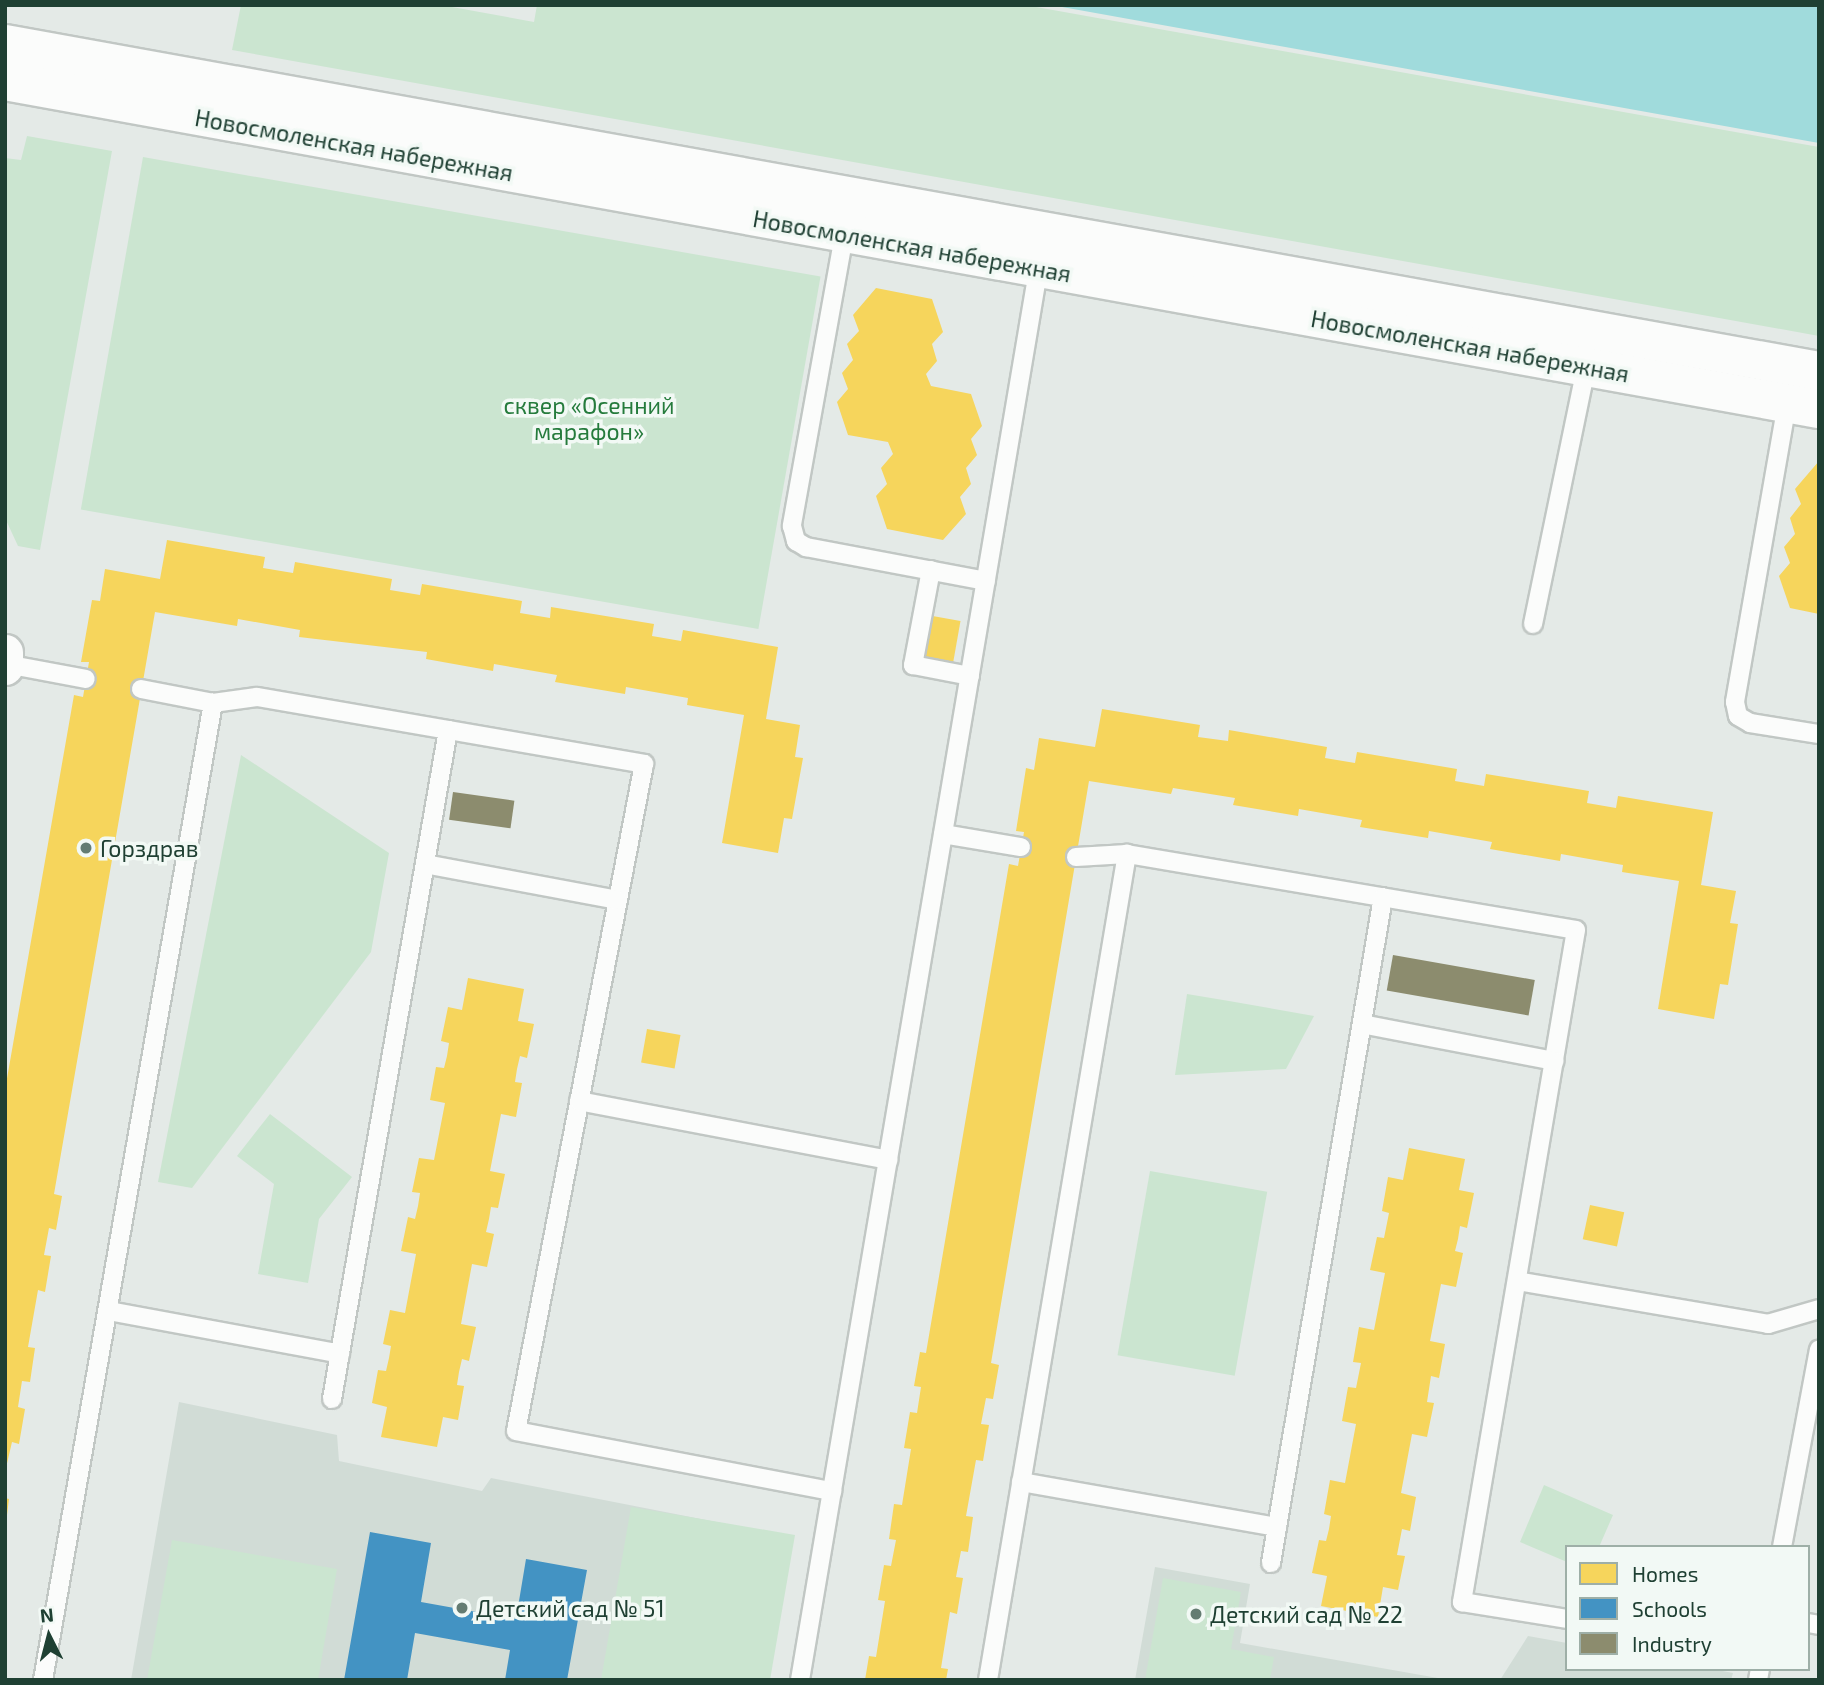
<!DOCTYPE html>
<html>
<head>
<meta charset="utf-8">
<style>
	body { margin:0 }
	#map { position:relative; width:1824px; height:1685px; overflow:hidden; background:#e4eae7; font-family:"Exo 2",sans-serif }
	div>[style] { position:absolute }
	.built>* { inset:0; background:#d1dcd6 }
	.green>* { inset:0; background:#cbe5d0; transform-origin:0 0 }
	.water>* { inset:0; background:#a0dbdc }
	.homes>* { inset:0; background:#f6d55c; transform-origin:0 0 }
	.schools>* { inset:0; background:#4393c3 }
	.industry>* { inset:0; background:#8c8c6e; transform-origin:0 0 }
	.roads { filter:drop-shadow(2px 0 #c1c7c4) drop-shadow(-2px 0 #c1c7c4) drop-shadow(0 2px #c1c7c4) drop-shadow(0 -2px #c1c7c4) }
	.lane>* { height:18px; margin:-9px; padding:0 9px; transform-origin:9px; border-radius:9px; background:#fbfcfb }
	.street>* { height:35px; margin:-17.5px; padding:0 17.5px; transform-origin:17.5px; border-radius:17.5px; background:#fbfcfb }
	.secondary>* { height:38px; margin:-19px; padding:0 19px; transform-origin:19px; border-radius:19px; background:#fbfcfb }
	.dots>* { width:19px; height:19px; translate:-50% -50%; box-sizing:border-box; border:4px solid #f2f9f5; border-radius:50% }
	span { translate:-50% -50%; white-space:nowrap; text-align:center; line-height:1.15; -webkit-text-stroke:7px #f2f9f5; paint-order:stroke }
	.street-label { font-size:23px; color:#1f4033 }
	.park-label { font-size:23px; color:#257b3c }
	.poi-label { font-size:23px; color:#1f4033 }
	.left { translate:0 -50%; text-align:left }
	.frame { position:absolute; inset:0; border:7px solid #1f4033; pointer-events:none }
	.legend { position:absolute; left:1565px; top:1545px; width:245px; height:126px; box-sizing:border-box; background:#f2f9f5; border:2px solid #9eafa7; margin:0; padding:9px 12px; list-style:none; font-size:21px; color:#1f4033 }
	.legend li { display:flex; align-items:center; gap:14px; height:35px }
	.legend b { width:35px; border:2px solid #9eafa7 }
	.north { position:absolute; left:14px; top:1601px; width:70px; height:70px; -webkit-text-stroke:5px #f2f9f5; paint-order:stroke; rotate:354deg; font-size:19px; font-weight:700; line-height:28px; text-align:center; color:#1f4033 }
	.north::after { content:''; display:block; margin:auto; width:24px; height:32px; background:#1f4033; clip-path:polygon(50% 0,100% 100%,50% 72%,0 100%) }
</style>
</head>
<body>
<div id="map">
	<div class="built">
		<div style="clip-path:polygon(179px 1402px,337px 1435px,339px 1461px,482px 1491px,491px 1478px,793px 1537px,769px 1680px,131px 1680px)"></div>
		<div style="clip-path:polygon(1155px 1567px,1250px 1584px,1240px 1643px,1449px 1680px,1135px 1680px)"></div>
		<div style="clip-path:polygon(1528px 1636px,1567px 1643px,1567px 1669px,1712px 1669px,1733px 1673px,1731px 1680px,1500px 1680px)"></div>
	</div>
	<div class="green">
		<div style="clip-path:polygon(241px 5px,441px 5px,534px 22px,537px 5px,1025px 5px,1819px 147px,1819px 336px,232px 50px)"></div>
		<div style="clip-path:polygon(27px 136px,112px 151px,40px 550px,18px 546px,5px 518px,5px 158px,21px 160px)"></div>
		<div style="left:143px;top:157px;width:688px;height:358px;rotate:10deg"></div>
		<div style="clip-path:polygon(241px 755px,389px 853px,371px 952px,192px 1188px,158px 1182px)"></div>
		<div style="clip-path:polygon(1187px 994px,1229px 1001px,1314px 1016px,1286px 1069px,1175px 1075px)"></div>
		<div style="clip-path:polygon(270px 1114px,352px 1177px,319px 1219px,308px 1283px,258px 1274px,274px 1184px,237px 1156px)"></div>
		<div style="left:1150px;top:1171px;width:119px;height:187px;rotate:10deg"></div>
		<div style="clip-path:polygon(1544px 1485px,1613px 1515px,1599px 1547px,1567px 1547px,1567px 1562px,1520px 1542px)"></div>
		<div style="clip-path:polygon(631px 1507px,795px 1535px,770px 1680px,601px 1680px)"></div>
		<div style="clip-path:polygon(172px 1540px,337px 1569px,318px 1680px,147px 1680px)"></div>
		<div style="clip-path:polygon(1163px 1578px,1241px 1592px,1231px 1649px,1274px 1657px,1270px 1680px,1145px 1680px)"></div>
	</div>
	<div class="water">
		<div style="clip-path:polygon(1051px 5px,1819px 5px,1819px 143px)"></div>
	</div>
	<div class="homes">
		<div style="clip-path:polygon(876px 288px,932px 299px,943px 332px,932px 344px,937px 361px,926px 374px,931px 386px,971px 394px,982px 426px,971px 439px,977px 455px,966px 468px,971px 484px,960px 497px,966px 514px,943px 540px,887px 529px,876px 496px,887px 484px,881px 468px,893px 454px,888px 442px,848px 435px,837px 402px,848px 389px,842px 373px,853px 360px,847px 344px,859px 331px,853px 315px)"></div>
		<div style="clip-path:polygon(1819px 461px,1819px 614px,1790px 608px,1779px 576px,1790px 563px,1784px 547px,1795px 534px,1790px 518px,1801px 504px,1795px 489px)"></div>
		<div style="clip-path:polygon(167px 540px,265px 557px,263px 568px,293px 573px,295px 562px,392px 579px,390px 590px,420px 595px,422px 584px,522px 601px,520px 613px,550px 618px,551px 607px,654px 624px,652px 636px,681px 641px,683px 630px,778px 647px,766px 719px,800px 725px,795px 757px,803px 758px,792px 819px,784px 818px,778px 853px,722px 843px,744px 715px,687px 705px,688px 698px,626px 687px,625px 694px,555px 682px,557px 675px,494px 664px,493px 671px,426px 659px,427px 652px,299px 637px,300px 630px,238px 619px,237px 626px,155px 612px,54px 1194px,62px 1196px,56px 1230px,49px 1228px,44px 1255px,51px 1256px,45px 1292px,38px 1290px,28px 1347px,35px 1348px,30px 1382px,22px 1381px,18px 1407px,25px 1409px,19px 1444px,12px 1442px,5px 1472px,5px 1090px,74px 695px,83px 697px,89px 662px,81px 662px,92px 600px,100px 601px,105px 569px,160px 579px)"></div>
		<div style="left:927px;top:615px;width:34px;height:47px;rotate:10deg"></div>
		<div style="clip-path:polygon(1102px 709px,1200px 725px,1198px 737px,1228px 741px,1229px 730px,1327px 747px,1325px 758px,1355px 763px,1357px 752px,1457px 769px,1455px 781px,1484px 786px,1486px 774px,1589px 791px,1587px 803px,1616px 808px,1618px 796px,1713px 812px,1701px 885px,1736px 891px,1730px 923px,1738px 924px,1728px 985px,1720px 984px,1714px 1019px,1658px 1009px,1679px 881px,1622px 872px,1623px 865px,1561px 854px,1560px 861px,1490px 849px,1492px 842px,1429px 831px,1428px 838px,1360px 827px,1362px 820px,1299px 809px,1298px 816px,1233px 805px,1235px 798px,1173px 788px,1171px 794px,1089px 781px,991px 1363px,999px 1365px,993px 1399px,986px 1398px,981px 1424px,989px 1425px,983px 1461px,976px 1460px,966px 1516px,973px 1517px,968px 1552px,961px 1551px,956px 1577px,963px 1578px,957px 1614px,950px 1612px,941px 1668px,948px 1669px,946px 1680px,865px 1680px,869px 1656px,876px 1657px,885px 1601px,878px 1600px,884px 1565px,891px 1566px,896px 1540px,889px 1539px,894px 1504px,902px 1505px,911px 1449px,904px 1448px,910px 1412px,917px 1413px,921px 1387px,914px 1386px,920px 1352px,926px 1353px,1009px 864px,1018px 866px,1024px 832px,1016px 831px,1026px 768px,1034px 770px,1039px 738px,1095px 747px)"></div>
		<div style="clip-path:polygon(468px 978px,524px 989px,518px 1021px,534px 1024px,527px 1058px,520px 1056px,517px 1069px,515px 1082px,522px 1083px,516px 1117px,501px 1114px,490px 1171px,505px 1174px,498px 1208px,491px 1207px,489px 1219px,486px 1232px,494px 1234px,487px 1267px,472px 1264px,461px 1324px,476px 1327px,469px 1361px,462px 1359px,459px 1372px,457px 1385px,464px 1386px,458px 1420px,443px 1417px,437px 1447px,381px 1437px,387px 1407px,372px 1403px,378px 1370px,386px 1371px,389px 1358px,391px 1346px,383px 1344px,390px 1310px,405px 1313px,416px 1254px,401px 1251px,408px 1217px,415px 1219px,418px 1206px,420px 1193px,412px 1192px,419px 1158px,434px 1160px,445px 1103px,430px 1100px,436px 1067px,444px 1068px,447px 1056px,449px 1043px,441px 1041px,448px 1007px,462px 1010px)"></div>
		<div style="left:647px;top:1029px;width:34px;height:34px;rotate:10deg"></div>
		<div style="clip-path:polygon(1409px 1148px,1465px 1159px,1459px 1190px,1474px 1193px,1467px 1228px,1460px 1226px,1458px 1239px,1455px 1251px,1463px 1253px,1456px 1287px,1441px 1284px,1430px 1341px,1445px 1344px,1439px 1378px,1431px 1376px,1427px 1402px,1434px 1403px,1427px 1437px,1412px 1434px,1401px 1493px,1416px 1497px,1410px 1531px,1402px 1529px,1397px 1555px,1405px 1556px,1398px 1590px,1383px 1587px,1378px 1617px,1321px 1606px,1327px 1576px,1312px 1573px,1319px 1540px,1326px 1541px,1329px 1529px,1331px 1516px,1324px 1514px,1330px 1480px,1345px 1483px,1356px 1424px,1342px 1421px,1348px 1387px,1356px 1388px,1361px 1363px,1353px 1362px,1359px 1327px,1374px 1330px,1385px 1273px,1370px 1270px,1377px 1237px,1384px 1238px,1389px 1213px,1382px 1211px,1388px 1177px,1403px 1180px)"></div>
		<div style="left:1590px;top:1205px;width:35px;height:35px;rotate:12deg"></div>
		<div style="clip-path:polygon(5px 1498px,9px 1499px,7px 1515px,5px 1515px)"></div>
	</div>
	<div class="schools">
		<div style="clip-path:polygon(370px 1532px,431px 1543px,421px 1602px,516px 1619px,526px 1559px,587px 1570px,567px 1680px,505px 1680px,510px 1650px,415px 1633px,407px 1680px,344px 1680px)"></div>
	</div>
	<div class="industry">
		<div style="left:453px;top:792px;width:62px;height:28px;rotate:8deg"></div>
		<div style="left:1393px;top:955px;width:144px;height:36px;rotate:10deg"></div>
	</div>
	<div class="roads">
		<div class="lane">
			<div style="left:845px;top:230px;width:301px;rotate:100.2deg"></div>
			<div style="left:792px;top:526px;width:16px;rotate:75deg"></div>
			<div style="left:796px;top:541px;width:12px;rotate:31deg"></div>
			<div style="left:806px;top:547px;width:183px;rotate:10.7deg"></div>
			<div style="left:1788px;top:398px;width:309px;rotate:99.9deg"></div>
			<div style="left:1735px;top:702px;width:14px;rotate:78deg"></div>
			<div style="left:1738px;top:716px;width:14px;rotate:30deg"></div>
			<div style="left:1750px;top:723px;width:70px;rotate:9.1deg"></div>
			<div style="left:931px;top:570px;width:97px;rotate:100.7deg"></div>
			<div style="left:913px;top:665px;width:58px;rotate:10.9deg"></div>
			<div style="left:1533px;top:624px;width:262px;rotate:-78.3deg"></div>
			<div style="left:6px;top:664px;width:81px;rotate:10.6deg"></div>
			<div style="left:141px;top:689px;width:73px;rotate:11deg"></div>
			<div style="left:213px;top:703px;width:44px;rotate:-7.8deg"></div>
			<div style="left:257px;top:697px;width:393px;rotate:9.8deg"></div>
			<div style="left:644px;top:764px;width:679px;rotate:100.86deg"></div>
			<div style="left:516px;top:1431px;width:322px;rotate:10.8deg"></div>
			<div style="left:943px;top:834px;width:79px;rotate:9.5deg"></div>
			<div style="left:1076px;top:857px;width:51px;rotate:-3.4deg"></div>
			<div style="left:1127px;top:854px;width:455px;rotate:9.6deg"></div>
			<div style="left:1576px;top:930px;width:682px;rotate:99.63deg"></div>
			<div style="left:1462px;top:1602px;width:106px;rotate:9.2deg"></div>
			<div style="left:425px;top:864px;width:196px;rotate:10.6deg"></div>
			<div style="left:1362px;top:1024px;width:196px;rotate:10.9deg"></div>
			<div style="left:579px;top:1101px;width:315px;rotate:10.8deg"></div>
			<div style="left:1517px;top:1281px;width:255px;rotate:9.7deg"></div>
			<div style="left:1768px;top:1324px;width:53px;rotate:-16.4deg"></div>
			<div style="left:109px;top:1311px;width:235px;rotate:10.5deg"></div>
			<div style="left:332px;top:1399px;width:679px;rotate:-80.16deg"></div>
			<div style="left:1021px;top:1482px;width:260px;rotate:10deg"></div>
			<div style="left:1782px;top:1547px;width:201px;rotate:-79.4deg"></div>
			<div style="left:1271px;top:1563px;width:675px;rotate:-80.45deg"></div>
			<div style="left:1808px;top:1623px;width:11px;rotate:10deg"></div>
			<div style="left:43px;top:1680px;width:992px;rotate:-80.13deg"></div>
			<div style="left:800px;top:1680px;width:1435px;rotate:-80.41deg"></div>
			<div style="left:988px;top:1680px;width:838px;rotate:-80.45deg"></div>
			<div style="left:1758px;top:1680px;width:11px;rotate:-80deg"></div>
		</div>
		<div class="street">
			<div style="left:5px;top:652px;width:15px;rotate:90deg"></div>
		</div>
		<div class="secondary">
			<div style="left:5px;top:44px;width:1843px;rotate:10.22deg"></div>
			<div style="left:5px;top:81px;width:1843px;rotate:10.25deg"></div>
		</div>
	</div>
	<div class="dots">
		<div style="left:86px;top:848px;background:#647c72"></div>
		<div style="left:462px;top:1608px;background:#647c72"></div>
		<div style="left:1196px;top:1614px;background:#647c72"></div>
	</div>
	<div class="street-label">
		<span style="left:354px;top:145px;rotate:10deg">Новосмоленская набережная</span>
		<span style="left:912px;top:246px;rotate:10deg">Новосмоленская набережная</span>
		<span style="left:1470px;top:346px;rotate:10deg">Новосмоленская набережная</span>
	</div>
	<div class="park-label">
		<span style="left:589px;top:418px">сквер «Осенний<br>марафон»</span>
	</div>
	<div class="poi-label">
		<span class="left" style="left:100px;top:848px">Горздрав</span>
		<span class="left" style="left:476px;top:1608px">Детский сад № 51</span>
		<span class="left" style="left:1210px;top:1614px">Детский сад № 22</span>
	</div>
	<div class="frame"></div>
	<ul class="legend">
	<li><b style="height:19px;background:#f6d55c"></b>Homes</li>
	<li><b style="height:19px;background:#4393c3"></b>Schools</li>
	<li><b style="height:19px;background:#8c8c6e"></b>Industry</li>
	</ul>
	<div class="north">N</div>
</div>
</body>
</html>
